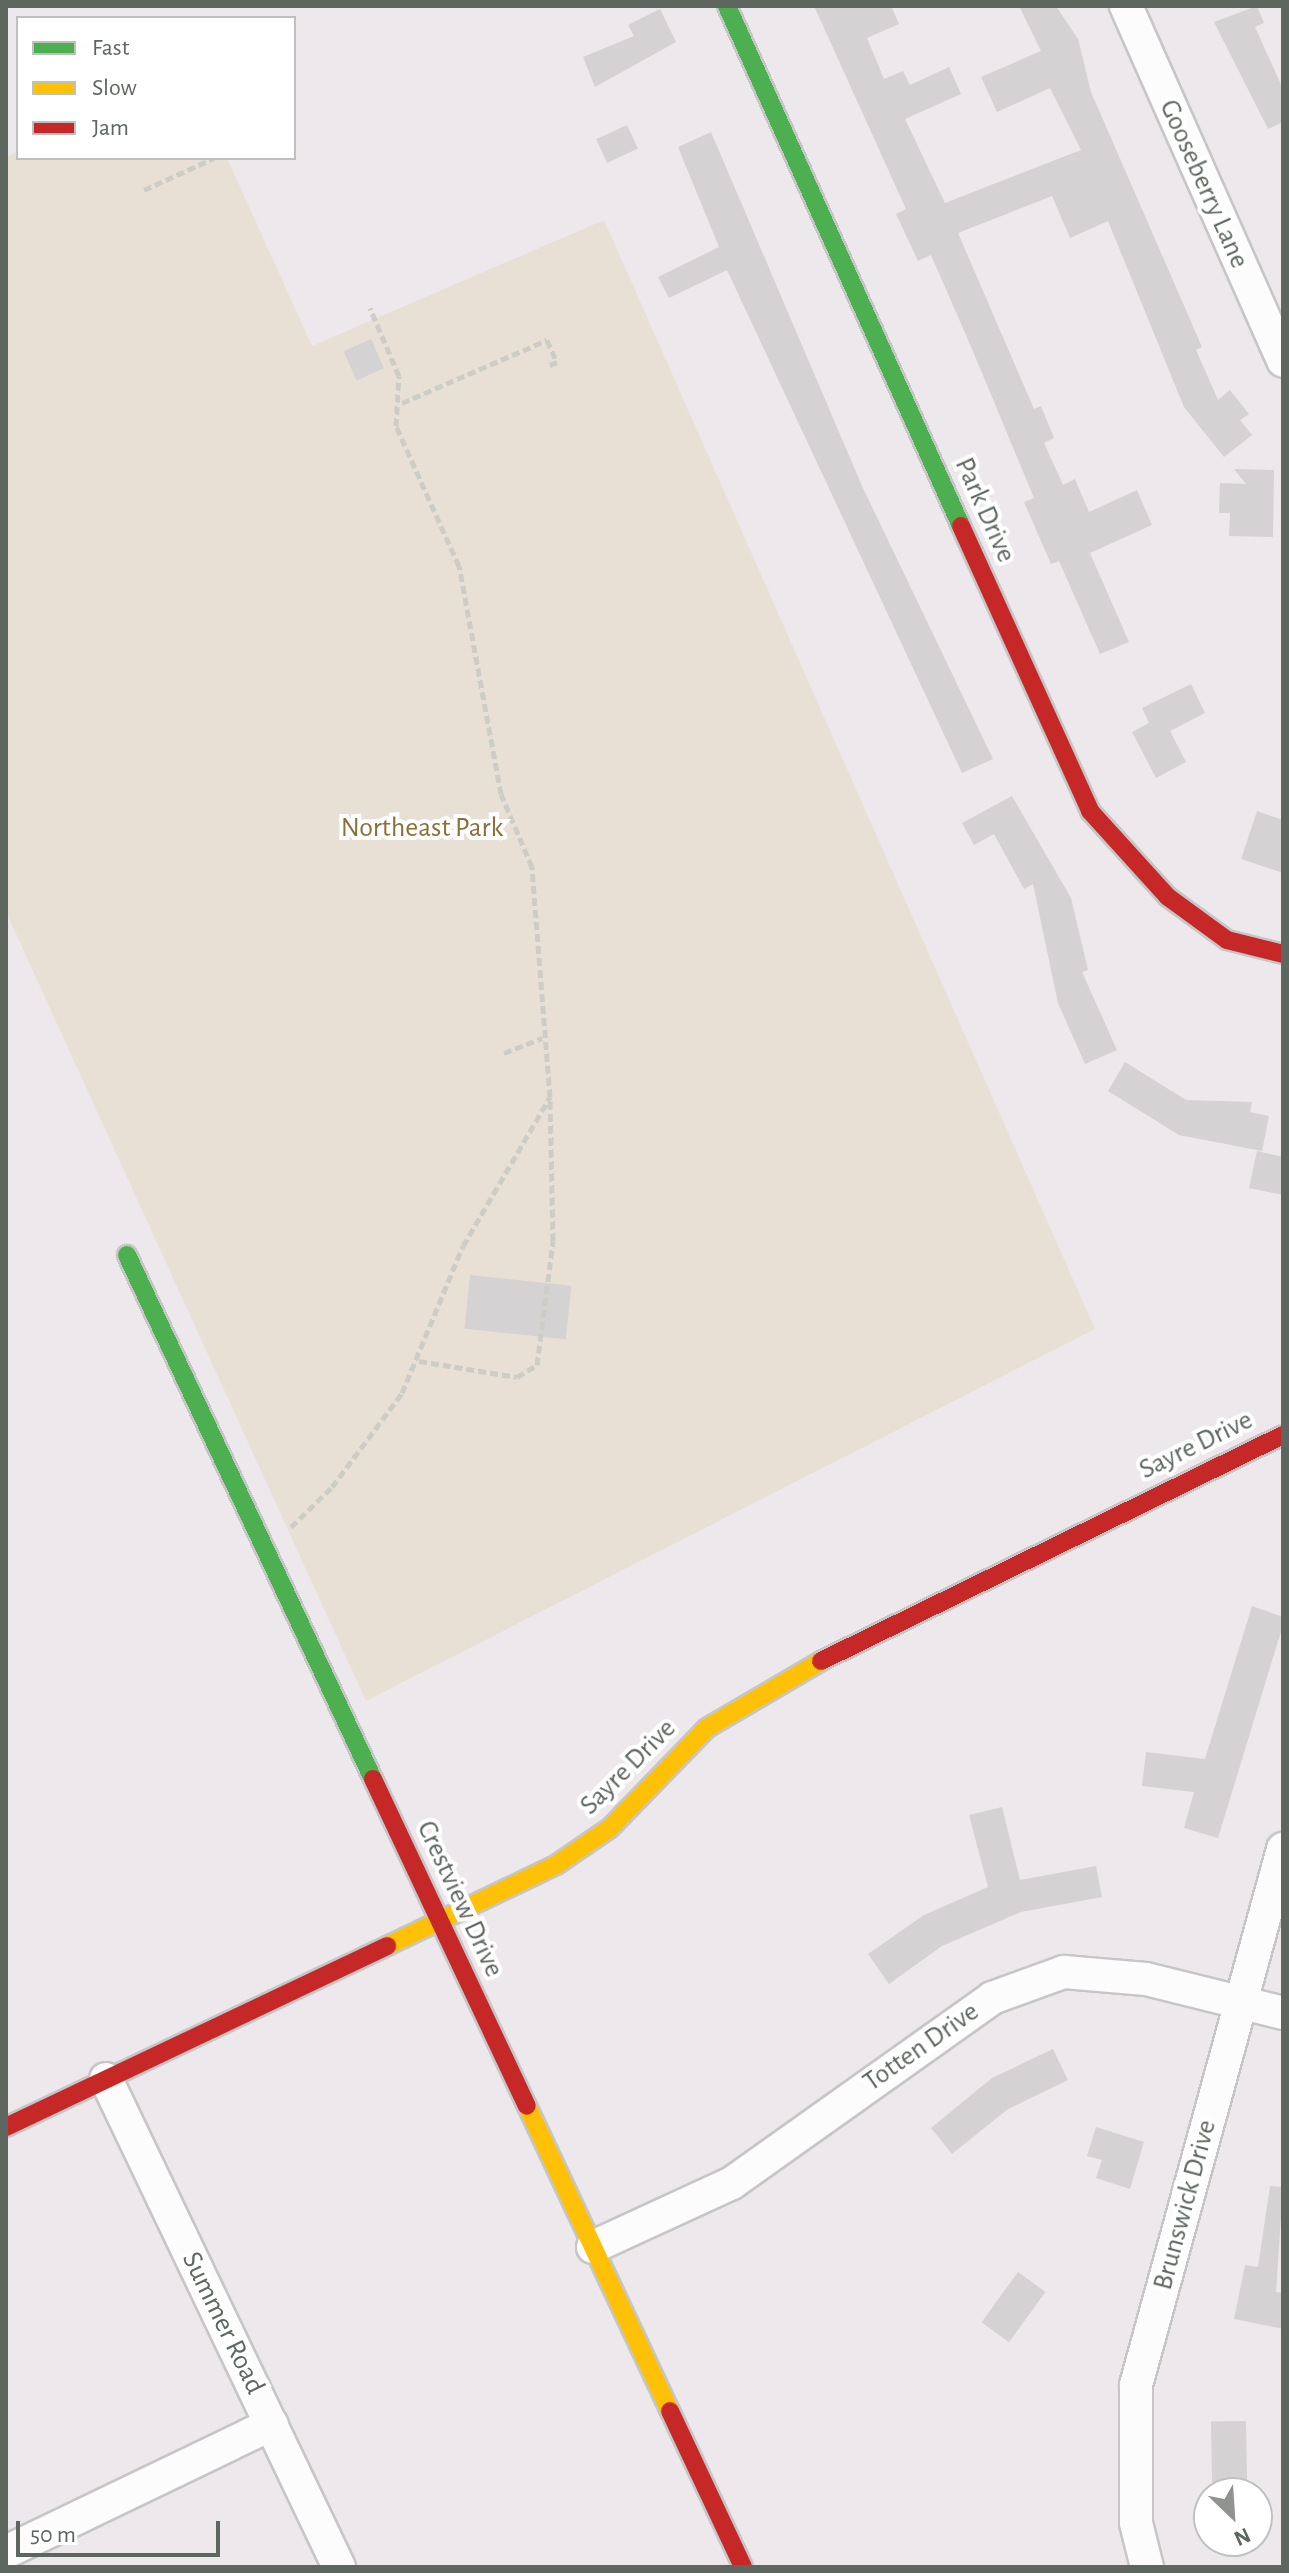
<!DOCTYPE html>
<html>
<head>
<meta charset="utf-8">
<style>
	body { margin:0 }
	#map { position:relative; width:1289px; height:2573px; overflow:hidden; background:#ede8eb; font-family:"Alegreya Sans",sans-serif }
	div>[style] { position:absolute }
	.green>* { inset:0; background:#e9e0d5 }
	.building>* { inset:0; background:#d5d2d3; transform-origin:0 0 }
	.path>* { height:5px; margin-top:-2.5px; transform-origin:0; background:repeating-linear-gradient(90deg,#cccdc7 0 8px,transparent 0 12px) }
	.roads { filter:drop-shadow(2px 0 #c6c6c6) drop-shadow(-2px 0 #c6c6c6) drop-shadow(0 2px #c6c6c6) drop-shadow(0 -2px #c6c6c6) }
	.street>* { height:32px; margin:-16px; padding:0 16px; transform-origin:16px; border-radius:16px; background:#fcfcfc }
	.fast>* { height:18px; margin:-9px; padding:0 9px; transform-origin:9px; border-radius:9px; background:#4caf50 }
	.slow>* { height:18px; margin:-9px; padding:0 9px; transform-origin:9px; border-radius:9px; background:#ffc107 }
	.jam>* { height:18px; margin:-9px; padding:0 9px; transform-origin:9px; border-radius:9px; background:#c62828 }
	span { translate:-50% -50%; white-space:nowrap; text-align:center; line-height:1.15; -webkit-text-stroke:8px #fff; paint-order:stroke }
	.street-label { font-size:28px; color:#5d665f }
	.park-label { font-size:28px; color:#8a7038 }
	.frame { position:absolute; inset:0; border:8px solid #5d665f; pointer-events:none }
	.legend { position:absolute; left:16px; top:16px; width:280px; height:144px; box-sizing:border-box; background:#fff; border:2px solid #bec2bf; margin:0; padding:10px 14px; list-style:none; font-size:24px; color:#5d665f }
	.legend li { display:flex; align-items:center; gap:16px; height:40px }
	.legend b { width:40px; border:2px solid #bec2bf }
	.north { position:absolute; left:1193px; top:2477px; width:80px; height:80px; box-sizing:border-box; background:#fff; border:2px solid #bec2bf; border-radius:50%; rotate:155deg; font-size:22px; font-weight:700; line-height:32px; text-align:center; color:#5d665f }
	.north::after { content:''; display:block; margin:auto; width:28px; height:36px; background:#8f9490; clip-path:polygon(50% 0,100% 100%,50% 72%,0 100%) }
	.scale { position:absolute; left:16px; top:2521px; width:204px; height:36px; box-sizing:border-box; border:4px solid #5d665f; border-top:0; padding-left:10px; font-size:24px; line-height:28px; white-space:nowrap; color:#5d665f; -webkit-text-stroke:6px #fff; paint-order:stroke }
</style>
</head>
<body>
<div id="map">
	<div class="green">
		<div style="clip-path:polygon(18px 151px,18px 158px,227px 158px,312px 346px,604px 220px,1095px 1329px,366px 1701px,6px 912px,6px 157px)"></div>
	</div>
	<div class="building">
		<div style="clip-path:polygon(814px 6px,891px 6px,899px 24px,867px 38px,884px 79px,903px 71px,910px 85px,949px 67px,961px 94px,905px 119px,945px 203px,1081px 150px,1050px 88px,997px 112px,981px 77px,1041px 51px,1019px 6px,1056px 6px,1078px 39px,1091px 92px,1202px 347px,1196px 350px,1218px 400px,1230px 390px,1249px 414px,1240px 420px,1252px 435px,1224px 457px,1184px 407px,1108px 221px,1070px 238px,1052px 196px,958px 233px,1034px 409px,1041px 406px,1054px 438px,1044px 443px,1063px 485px,1075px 479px,1089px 512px,1137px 490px,1152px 525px,1090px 553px,1129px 642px,1100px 654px,1059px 561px,1051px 564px,1024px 502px,1034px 498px,972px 349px,931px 255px,918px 261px,896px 214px,906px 209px)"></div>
		<div style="clip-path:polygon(1257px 6px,1264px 23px,1255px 27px,1283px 89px,1283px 122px,1268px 129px,1214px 22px)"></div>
		<div style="clip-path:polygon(660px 9px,676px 42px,595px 87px,583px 57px,634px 36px,628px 25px)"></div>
		<div style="left:627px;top:125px;width:26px;height:34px;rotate:65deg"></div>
		<div style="clip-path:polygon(711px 132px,862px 486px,993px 759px,962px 773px,727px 270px,669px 298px,658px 277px,719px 247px,678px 147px)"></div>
		<div style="left:371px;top:339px;width:32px;height:30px;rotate:66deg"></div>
		<div style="clip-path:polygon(1234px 469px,1274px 470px,1273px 537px,1229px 536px,1230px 513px,1219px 513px,1220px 483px,1246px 484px)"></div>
		<div style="clip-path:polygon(1191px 684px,1205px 713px,1170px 731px,1186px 762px,1156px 778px,1132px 732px,1149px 723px,1142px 708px)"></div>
		<div style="clip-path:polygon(1012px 796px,1071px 898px,1088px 970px,1082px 972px,1117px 1050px,1085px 1064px,1058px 1003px,1033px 884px,1024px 889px,994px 834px,974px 845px,962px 823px)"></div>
		<div style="clip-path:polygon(1257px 811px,1283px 820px,1283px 873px,1241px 859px)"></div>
		<div style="clip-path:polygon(1125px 1062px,1186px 1100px,1252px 1102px,1250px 1112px,1269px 1116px,1262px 1151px,1179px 1135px,1108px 1091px)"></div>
		<div style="clip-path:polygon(1257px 1151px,1283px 1157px,1283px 1195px,1249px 1188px)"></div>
		<div style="left:470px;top:1275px;width:102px;height:54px;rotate:6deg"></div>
		<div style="clip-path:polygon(1252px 1606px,1283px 1617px,1283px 1625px,1218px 1838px,1184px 1828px,1194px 1792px,1142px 1786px,1146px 1752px,1205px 1759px)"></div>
		<div style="clip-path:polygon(1002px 1807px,1020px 1880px,1096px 1866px,1102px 1897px,1021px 1912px,942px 1946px,889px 1984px,868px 1954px,924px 1915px,988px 1887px,969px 1815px)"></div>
		<div style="clip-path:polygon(1053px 2049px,1068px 2080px,1008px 2109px,952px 2154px,931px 2128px,992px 2078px)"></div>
		<div style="clip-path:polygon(1096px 2127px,1144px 2142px,1130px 2189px,1096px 2178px,1102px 2160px,1087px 2156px)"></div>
		<div style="clip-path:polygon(1270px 2186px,1283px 2187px,1276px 2292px,1283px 2293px,1283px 2329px,1234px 2319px,1245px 2265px,1258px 2267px)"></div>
		<div style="left:1018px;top:2272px;width:34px;height:62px;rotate:36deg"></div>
		<div style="left:1246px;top:2421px;width:62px;height:35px;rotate:89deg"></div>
	</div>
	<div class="path">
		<div style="left:144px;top:190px;width:77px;rotate:-24.6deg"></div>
		<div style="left:402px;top:403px;width:158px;rotate:-23.5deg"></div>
		<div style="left:547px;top:340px;width:24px;rotate:66deg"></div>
		<div style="left:557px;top:362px;width:8px;rotate:157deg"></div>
		<div style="left:504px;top:1053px;width:41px;rotate:-21.5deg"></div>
		<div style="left:419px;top:1361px;width:99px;rotate:9.3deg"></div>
		<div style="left:517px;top:1377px;width:23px;rotate:-31deg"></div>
		<div style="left:537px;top:1365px;width:125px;rotate:-82.6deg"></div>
		<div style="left:553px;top:1241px;width:143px;rotate:-91.2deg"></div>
		<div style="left:291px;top:1527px;width:57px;rotate:-44.3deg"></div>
		<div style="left:332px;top:1487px;width:117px;rotate:-53.3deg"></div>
		<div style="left:402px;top:1393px;width:159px;rotate:-67.5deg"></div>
		<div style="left:463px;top:1246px;width:173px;rotate:-59.7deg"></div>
		<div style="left:550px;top:1097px;width:231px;rotate:-94.5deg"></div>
		<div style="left:532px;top:867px;width:79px;rotate:-113deg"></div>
		<div style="left:501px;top:794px;width:232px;rotate:-100.4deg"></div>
		<div style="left:459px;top:566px;width:154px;rotate:-114.2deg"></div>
		<div style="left:396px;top:426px;width:50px;rotate:-86.6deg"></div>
		<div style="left:399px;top:376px;width:74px;rotate:-113.1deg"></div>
	</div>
	<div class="roads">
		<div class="street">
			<div style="left:1126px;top:6px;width:388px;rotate:66.1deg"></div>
			<div style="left:106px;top:2079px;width:541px;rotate:64.48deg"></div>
			<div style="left:593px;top:2247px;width:153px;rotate:-24.7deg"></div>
			<div style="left:732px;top:2183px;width:319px;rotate:-35.4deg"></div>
			<div style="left:992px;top:1998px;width:77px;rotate:-19.9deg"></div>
			<div style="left:1064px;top:1972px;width:82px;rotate:4.9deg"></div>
			<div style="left:1146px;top:1979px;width:141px;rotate:13.9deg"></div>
			<div style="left:6px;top:2552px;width:295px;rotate:-25.7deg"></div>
			<div style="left:1147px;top:2567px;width:45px;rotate:-104deg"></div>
			<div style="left:1136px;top:2523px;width:138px;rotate:-90deg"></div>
			<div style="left:1136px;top:2385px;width:556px;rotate:-74.66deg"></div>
		</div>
		<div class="fast">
			<div style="left:727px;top:6px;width:570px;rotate:65.77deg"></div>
			<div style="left:127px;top:1255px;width:579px;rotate:64.85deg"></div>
		</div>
		<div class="slow">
			<div style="left:387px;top:1946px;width:187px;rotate:-25.6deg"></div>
			<div style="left:556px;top:1865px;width:65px;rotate:-34.4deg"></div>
			<div style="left:610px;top:1828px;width:139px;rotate:-45.9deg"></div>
			<div style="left:707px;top:1728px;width:132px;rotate:-30.4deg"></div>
			<div style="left:527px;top:2106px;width:337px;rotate:64.9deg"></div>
		</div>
		<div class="jam">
			<div style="left:961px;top:526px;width:313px;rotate:65.6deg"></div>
			<div style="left:1090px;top:811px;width:116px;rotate:47.8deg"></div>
			<div style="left:1168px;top:897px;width:73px;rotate:36.1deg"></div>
			<div style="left:1227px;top:940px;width:58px;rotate:14deg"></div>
			<div style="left:821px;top:1661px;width:514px;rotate:-26.07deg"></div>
			<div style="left:373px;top:1779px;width:361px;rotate:64.8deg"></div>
			<div style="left:6px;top:2127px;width:422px;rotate:-25.4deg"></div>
			<div style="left:670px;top:2411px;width:172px;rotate:64.9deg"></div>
		</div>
	</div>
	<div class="street-label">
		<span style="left:1204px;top:184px;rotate:66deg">Gooseberry Lane</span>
		<span style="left:985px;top:510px;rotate:66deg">Park Drive</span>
		<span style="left:1196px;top:1445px;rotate:-26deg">Sayre Drive</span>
		<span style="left:628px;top:1767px;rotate:-45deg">Sayre Drive</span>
		<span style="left:460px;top:1899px;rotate:65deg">Crestview Drive</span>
		<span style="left:921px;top:2047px;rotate:-35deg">Totten Drive</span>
		<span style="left:1185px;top:2205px;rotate:-75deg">Brunswick Drive</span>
		<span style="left:223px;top:2323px;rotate:64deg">Summer Road</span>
	</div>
	<div class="park-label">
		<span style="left:422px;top:828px">Northeast Park</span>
	</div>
	<div class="frame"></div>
	<ul class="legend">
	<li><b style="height:10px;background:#4caf50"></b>Fast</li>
	<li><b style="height:10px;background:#ffc107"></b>Slow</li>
	<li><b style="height:10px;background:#c62828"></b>Jam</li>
	</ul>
	<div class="north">N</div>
	<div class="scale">50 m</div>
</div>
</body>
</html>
